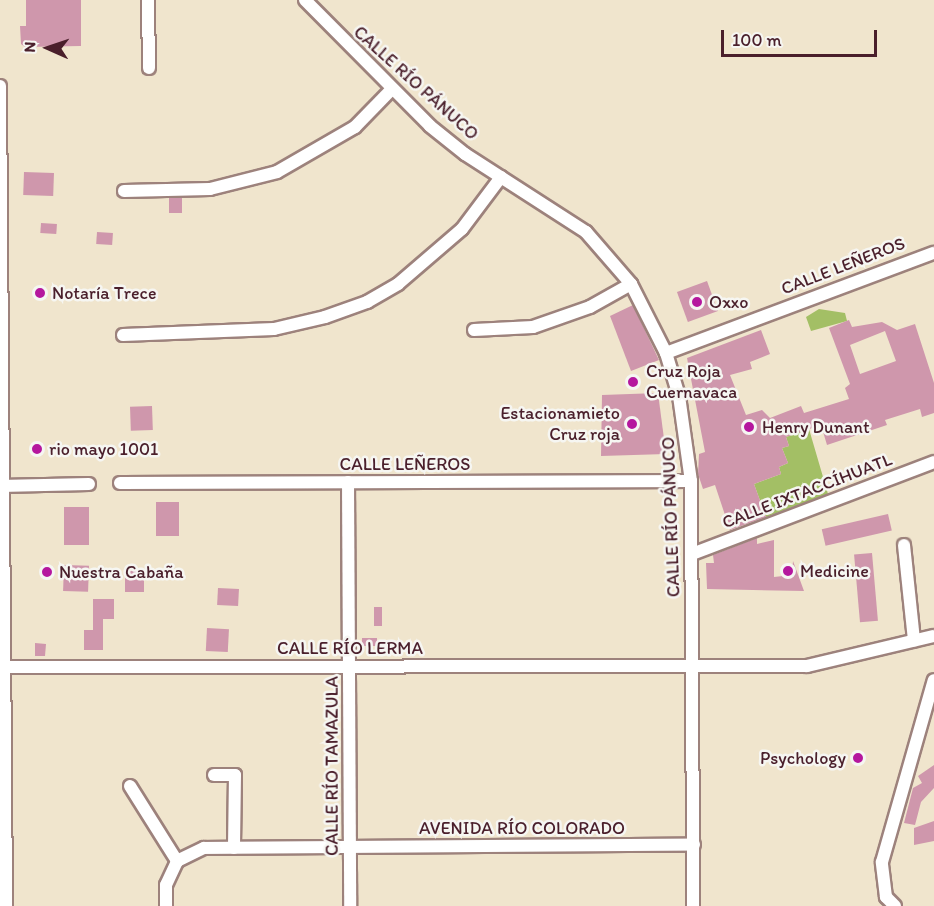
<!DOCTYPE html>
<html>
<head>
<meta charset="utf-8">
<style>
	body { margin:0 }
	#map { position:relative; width:934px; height:906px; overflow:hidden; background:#f0e5cd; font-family:Itim,sans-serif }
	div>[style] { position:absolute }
	.green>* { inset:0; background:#a3bf65 }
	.building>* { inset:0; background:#cf97ac; transform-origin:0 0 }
	.roads { filter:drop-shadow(2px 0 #9d827c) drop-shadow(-2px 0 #9d827c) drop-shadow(0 2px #9d827c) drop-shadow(0 -2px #9d827c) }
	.minor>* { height:12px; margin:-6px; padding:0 6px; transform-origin:6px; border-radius:6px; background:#fff }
	.dots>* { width:16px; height:16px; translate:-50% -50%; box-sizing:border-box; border:3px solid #f6f6f2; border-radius:50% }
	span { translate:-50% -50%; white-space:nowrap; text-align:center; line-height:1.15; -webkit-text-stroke:5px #f6f6f2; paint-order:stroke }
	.street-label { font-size:18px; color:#4a1f2b }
	.poi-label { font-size:18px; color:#4a1f2b }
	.left { translate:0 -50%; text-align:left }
	.right { translate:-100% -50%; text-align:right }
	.north { position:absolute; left:18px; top:18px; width:60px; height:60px; -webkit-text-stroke:4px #f6f6f2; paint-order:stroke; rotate:273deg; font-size:16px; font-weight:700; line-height:24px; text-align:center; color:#4a1f2b }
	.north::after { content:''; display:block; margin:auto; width:21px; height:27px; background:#4a1f2b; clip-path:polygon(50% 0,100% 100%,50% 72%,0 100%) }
	.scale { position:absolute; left:721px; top:30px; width:156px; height:27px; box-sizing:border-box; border:3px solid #4a1f2b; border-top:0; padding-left:8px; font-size:18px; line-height:21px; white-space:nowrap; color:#4a1f2b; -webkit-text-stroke:4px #f6f6f2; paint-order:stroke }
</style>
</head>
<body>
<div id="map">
	<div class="green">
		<div style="clip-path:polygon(819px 309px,845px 313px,847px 321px,811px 331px,806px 317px)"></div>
		<div style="clip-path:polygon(809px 429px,828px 494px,766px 517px,754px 484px,781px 474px,779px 467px,788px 463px,782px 448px,789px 446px,786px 437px)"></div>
	</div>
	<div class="building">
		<div style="clip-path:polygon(26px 0,81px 0,81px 46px,25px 47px,21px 44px,20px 26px,26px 26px)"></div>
		<div style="left:24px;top:172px;width:30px;height:23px;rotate:2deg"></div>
		<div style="left:169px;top:198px;width:13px;height:15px"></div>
		<div style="left:41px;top:223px;width:16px;height:10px;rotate:4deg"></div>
		<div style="left:97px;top:232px;width:16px;height:12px;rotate:4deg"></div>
		<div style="left:707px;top:281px;width:32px;height:32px;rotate:70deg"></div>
		<div style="clip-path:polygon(633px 305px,659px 360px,631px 371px,610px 316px)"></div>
		<div style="clip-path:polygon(evenodd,849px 320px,852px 327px,882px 322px,897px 330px,915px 324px,934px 383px,934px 413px,922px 417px,920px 409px,885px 420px,887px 425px,827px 445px,821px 425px,786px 437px,789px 446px,782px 448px,788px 463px,779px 467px,781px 474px,754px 484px,766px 517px,730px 530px,715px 485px,703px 489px,698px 474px,699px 454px,705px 452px,687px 358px,761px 330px,770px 354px,750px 362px,752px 369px,730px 375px,746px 415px,762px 410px,770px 418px,801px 406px,804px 413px,849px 399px,845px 388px,850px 384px,829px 328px,849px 320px,885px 331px,896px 361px,860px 374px,850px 345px,885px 331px)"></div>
		<div style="clip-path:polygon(658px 393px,666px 454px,601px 456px,602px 395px)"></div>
		<div style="left:152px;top:406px;width:24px;height:22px;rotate:88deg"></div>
		<div style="left:156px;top:502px;width:23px;height:34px"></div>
		<div style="left:64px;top:507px;width:25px;height:38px"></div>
		<div style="left:888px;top:514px;width:17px;height:68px;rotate:77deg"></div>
		<div style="clip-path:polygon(757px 538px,757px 544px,774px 540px,774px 577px,792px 575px,793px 561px,804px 591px,707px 589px,706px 563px,714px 563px,713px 555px)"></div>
		<div style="left:872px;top:553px;width:68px;height:18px;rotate:85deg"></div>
		<div style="left:64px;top:565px;width:25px;height:26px;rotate:2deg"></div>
		<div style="left:125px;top:571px;width:19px;height:21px"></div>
		<div style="left:218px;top:588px;width:21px;height:17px;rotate:3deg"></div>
		<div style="clip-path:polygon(93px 599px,114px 599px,114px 619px,103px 619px,103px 650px,84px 650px,84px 630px,93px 630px)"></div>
		<div style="left:374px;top:607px;width:8px;height:19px"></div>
		<div style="left:207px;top:628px;width:22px;height:23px;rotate:3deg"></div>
		<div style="left:362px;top:638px;width:15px;height:8px"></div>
		<div style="clip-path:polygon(35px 643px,46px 644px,45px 656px,35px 656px)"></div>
		<div style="clip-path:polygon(934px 765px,934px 788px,921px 802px,915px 825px,904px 823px,913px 788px,922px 783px,918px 776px)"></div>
		<div style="clip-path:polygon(934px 821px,934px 841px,914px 845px,914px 828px)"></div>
	</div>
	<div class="roads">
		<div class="minor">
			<div style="left:148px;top:0;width:68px;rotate:89.2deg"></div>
			<div style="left:305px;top:0;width:177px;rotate:45.2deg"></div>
			<div style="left:430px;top:126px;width:45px;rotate:38.7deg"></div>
			<div style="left:465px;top:154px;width:144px;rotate:32.8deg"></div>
			<div style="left:586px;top:232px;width:69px;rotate:49.1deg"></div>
			<div style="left:631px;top:284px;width:77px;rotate:63.1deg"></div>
			<div style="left:666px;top:353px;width:45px;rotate:73.2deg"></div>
			<div style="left:679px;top:396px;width:86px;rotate:82deg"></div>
			<div style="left:691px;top:481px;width:425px;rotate:89.7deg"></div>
			<div style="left:0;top:86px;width:820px;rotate:89.58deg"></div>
			<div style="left:124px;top:191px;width:86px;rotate:-1.3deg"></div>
			<div style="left:210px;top:189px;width:69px;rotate:-14.2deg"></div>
			<div style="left:277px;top:172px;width:90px;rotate:-30deg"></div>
			<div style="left:355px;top:127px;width:52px;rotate:-45.8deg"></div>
			<div style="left:474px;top:330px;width:59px;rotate:-2.9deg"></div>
			<div style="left:533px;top:327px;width:60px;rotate:-19.3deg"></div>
			<div style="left:590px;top:307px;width:47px;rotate:-29.3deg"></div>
			<div style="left:123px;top:335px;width:151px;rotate:-2.3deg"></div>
			<div style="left:274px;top:329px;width:52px;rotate:-13.2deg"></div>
			<div style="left:325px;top:317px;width:45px;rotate:-19.7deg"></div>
			<div style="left:367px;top:302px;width:36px;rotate:-30deg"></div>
			<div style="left:398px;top:284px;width:84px;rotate:-40.7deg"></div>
			<div style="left:462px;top:229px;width:65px;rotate:-53.1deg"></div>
			<div style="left:666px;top:353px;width:286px;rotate:-20.5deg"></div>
			<div style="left:348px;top:482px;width:424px;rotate:89.7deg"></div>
			<div style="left:120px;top:483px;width:571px;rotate:-0.2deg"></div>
			<div style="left:0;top:486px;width:89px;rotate:-1.3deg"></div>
			<div style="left:904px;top:545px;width:96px;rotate:84deg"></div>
			<div style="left:692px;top:554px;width:259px;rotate:-20.8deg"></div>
			<div style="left:0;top:667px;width:807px;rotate:-0.07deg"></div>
			<div style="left:807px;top:666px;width:130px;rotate:-13.3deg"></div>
			<div style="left:214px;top:775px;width:21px"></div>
			<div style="left:235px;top:775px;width:73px;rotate:90.8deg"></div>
			<div style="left:130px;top:786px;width:89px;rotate:57.9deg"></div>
			<div style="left:166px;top:906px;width:21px;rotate:-90deg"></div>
			<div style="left:166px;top:885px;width:26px;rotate:-65deg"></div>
			<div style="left:177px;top:861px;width:30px;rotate:-26deg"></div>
			<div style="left:204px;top:848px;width:490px;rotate:-0.4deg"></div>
			<div style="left:895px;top:906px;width:13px;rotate:-135deg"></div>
			<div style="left:886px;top:897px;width:35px;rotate:-97deg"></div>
			<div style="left:882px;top:862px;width:189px;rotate:-74.1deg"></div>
		</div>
	</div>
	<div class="dots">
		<div style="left:40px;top:293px;background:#b5179e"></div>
		<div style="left:697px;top:302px;background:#b5179e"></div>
		<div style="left:633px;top:382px;background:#b5179e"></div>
		<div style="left:632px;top:424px;background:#b5179e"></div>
		<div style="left:749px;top:427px;background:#b5179e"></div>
		<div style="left:37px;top:449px;background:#b5179e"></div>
		<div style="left:788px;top:571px;background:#b5179e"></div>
		<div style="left:47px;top:572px;background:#b5179e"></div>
		<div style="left:858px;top:758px;background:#b5179e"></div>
	</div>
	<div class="street-label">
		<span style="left:416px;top:83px;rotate:42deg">CALLE RÍO PÁNUCO</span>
		<span style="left:843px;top:266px;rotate:-21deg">CALLE LEÑEROS</span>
		<span style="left:405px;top:464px">CALLE LEÑEROS</span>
		<span style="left:807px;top:491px;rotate:-21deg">CALLE IXTACCÍHUATL</span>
		<span style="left:671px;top:517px;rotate:-92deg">CALLE RÍO PÁNUCO</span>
		<span style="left:350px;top:648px">CALLE RÍO LERMA</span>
		<span style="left:332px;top:766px;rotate:-90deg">CALLE RÍO TAMAZULA</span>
		<span style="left:522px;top:828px">AVENIDA RÍO COLORADO</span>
	</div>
	<div class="poi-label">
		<span class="left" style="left:52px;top:293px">Notaría Trece</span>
		<span class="left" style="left:709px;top:302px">Oxxo</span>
		<span class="left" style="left:646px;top:382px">Cruz Roja<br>Cuernavaca</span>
		<span class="right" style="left:620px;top:424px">Estacionamieto<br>Cruz roja</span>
		<span class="left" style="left:762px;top:427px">Henry Dunant</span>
		<span class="left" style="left:49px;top:449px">rio mayo 1001</span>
		<span class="left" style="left:800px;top:571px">Medicine</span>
		<span class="left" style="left:59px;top:572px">Nuestra Cabaña</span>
		<span class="right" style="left:846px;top:758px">Psychology</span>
	</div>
	<div class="north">N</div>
	<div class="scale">100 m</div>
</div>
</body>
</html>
